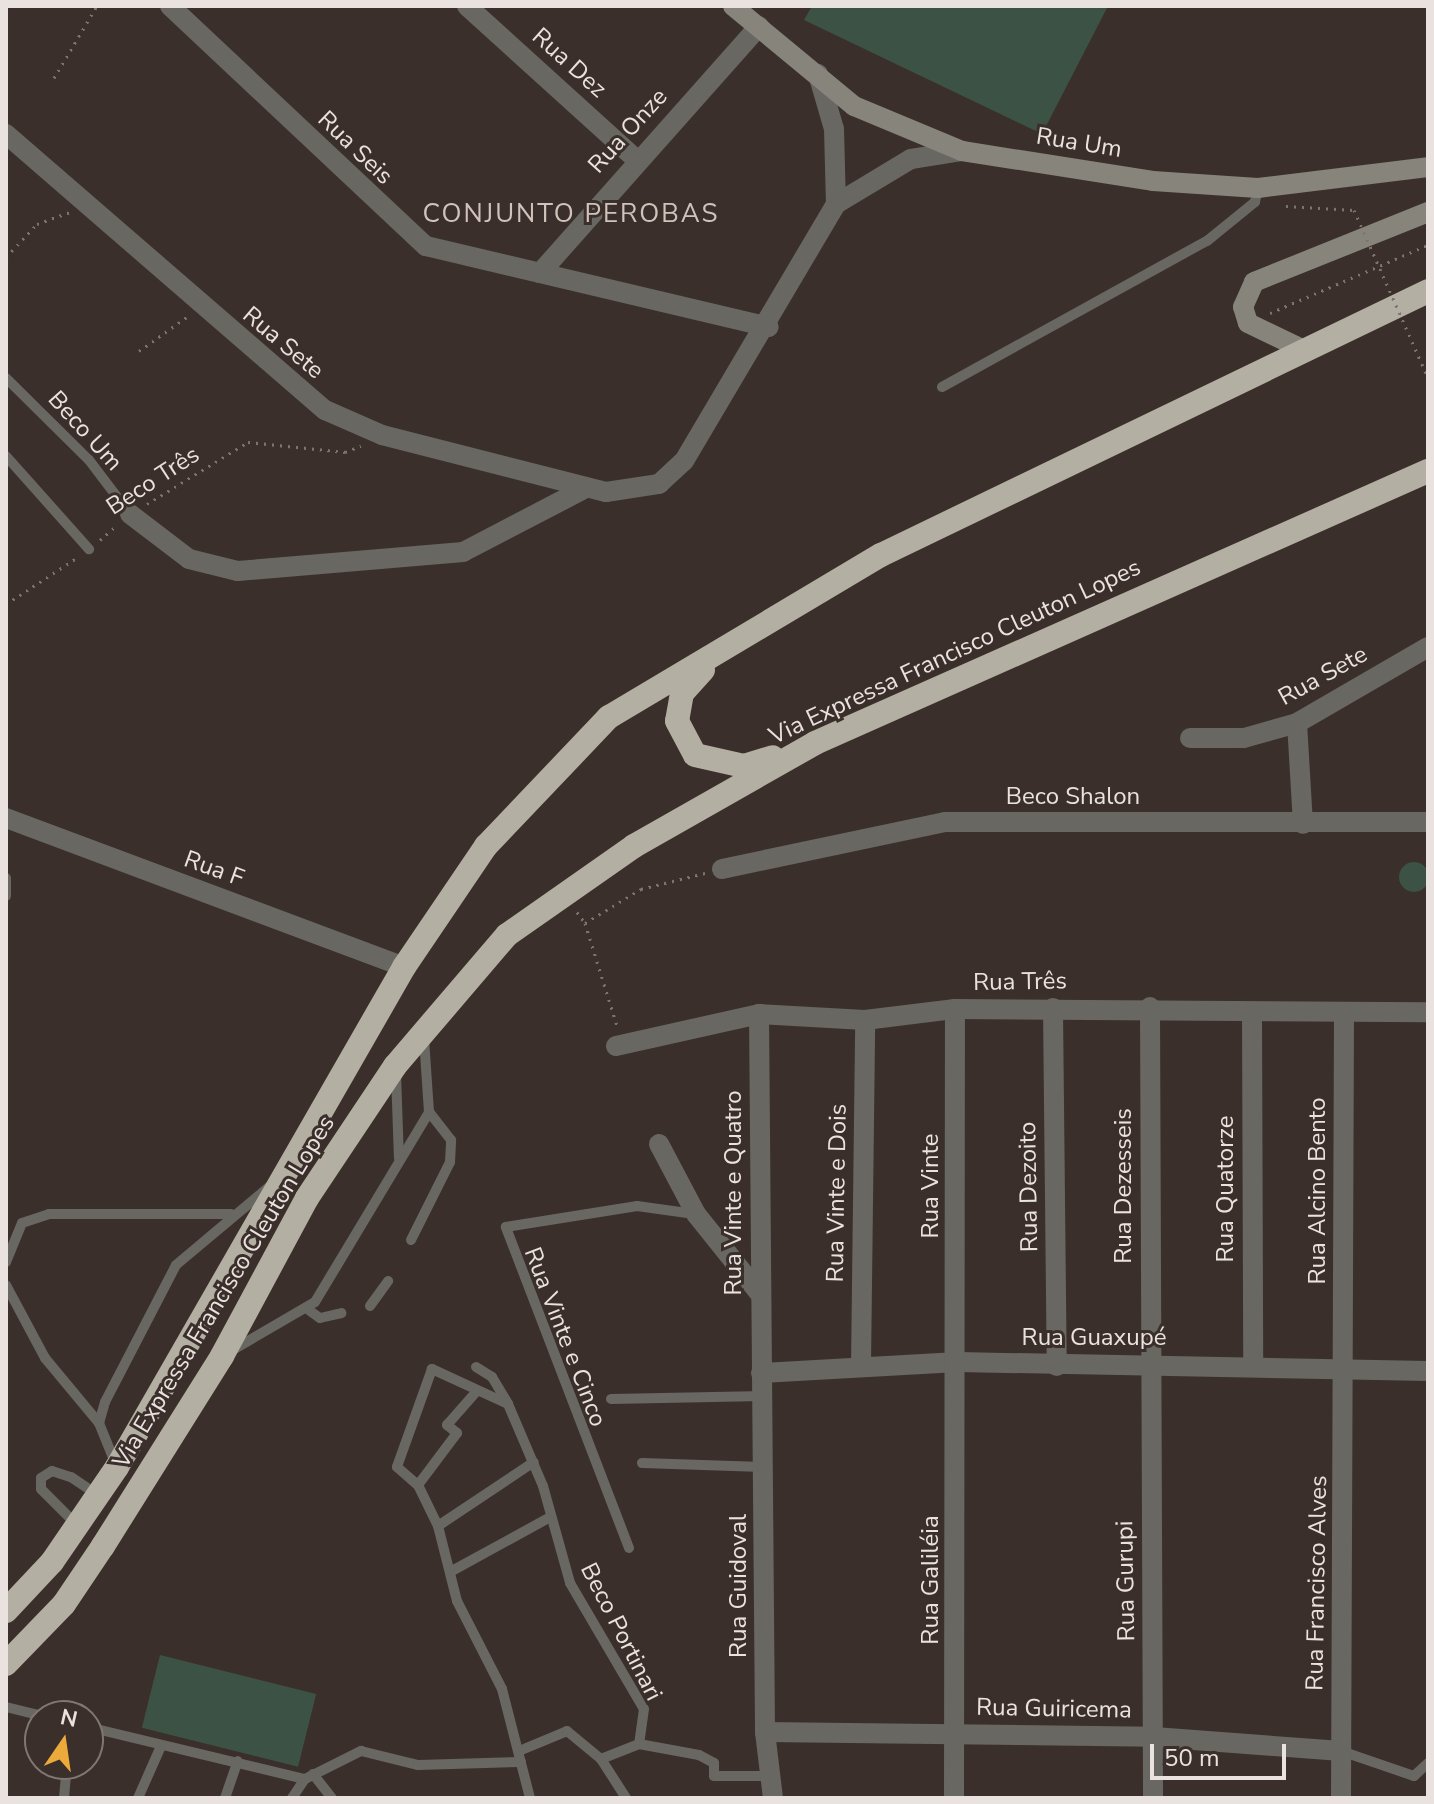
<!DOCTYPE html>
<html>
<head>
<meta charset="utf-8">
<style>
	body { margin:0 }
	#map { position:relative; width:1434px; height:1804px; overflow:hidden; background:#3a2f2a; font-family:"Nunito Sans",sans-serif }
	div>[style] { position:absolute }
	.green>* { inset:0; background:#3c5244; transform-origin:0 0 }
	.round { border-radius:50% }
	.path>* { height:3px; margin-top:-1.5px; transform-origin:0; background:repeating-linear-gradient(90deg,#7d736f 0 2px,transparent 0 8px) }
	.lane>* { height:10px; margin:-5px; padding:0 5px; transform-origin:5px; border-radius:5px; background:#686762 }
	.street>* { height:20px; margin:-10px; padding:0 10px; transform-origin:10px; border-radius:10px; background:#686762 }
	.secondary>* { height:20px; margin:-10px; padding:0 10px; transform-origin:10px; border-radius:10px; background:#87847c }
	.highway>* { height:24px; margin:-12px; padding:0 12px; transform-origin:12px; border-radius:12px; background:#b3afa2 }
	.path-bridge>* { height:3px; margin-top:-1.5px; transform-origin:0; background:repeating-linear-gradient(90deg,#7d736f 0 2px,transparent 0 8px) }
	span { translate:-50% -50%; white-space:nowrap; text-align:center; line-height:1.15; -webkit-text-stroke:6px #3a2f2a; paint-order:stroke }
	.street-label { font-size:24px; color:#eae2df }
	.neighbourhood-label { font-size:26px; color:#d1c2bc; letter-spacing:2px }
	.frame { position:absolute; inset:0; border:8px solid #eae2df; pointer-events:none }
	.north { position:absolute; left:24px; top:1700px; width:80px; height:80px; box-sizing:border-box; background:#3a2f2a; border:2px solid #807772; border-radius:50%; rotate:13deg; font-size:22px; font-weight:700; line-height:32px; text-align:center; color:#eae2df }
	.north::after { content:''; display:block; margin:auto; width:28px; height:36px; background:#ebaa39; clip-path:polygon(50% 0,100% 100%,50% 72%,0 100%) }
	.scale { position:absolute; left:1150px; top:1744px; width:136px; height:36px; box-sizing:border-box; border:4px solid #eae2df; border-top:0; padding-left:10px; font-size:24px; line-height:28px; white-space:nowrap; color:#eae2df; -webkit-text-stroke:6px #3a2f2a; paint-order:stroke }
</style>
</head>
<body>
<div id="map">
	<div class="green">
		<div style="clip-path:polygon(812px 6px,1108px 6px,1042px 134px,804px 20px)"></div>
		<div class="round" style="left:1399px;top:862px;width:30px;height:30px"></div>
		<div style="left:160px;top:1655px;width:161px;height:75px;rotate:14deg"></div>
	</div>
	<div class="path">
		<div style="left:54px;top:78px;width:84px;rotate:-59.2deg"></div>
		<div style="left:6px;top:257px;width:45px;rotate:-46.8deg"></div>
		<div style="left:37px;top:224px;width:35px;rotate:-20deg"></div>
		<div style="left:1270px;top:313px;width:172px;rotate:-23.3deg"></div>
		<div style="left:139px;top:351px;width:60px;rotate:-35.5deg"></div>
		<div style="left:147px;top:504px;width:119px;rotate:-31.5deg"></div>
		<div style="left:248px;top:442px;width:98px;rotate:5.9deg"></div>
		<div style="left:345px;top:452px;width:17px;rotate:-21deg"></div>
		<div style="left:100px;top:540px;width:20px;rotate:-41deg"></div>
		<div style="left:6px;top:604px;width:86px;rotate:-33.1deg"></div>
		<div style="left:577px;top:912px;width:14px;rotate:54deg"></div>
		<div style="left:585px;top:923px;width:66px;rotate:-31.3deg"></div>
		<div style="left:641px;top:889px;width:66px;rotate:-14deg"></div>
		<div style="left:585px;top:923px;width:108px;rotate:72.7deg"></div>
	</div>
	<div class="lane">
		<div style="left:6px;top:378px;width:117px;rotate:44.7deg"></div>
		<div style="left:89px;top:460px;width:68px;rotate:52.8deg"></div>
		<div style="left:942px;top:387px;width:303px;rotate:-28.9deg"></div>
		<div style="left:1207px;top:241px;width:62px;rotate:-39.1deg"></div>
		<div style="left:1255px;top:202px;width:14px;rotate:-78deg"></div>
		<div style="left:6px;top:456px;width:125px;rotate:48.3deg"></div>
		<div style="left:6px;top:878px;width:18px;rotate:90deg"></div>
		<div style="left:396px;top:1074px;width:84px;rotate:88deg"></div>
		<div style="left:411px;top:1240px;width:87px;rotate:-63.4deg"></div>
		<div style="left:450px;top:1162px;width:22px;rotate:-87deg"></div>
		<div style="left:451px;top:1140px;width:36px;rotate:-128deg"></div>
		<div style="left:6px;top:1262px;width:42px;rotate:-67.7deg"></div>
		<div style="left:22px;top:1223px;width:28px;rotate:-18deg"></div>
		<div style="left:49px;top:1214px;width:182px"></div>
		<div style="left:6px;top:1285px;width:83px;rotate:61.9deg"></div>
		<div style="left:45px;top:1358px;width:85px;rotate:50.3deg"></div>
		<div style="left:370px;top:1306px;width:31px;rotate:-54deg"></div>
		<div style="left:306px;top:1308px;width:17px;rotate:36deg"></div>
		<div style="left:320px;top:1318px;width:22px;rotate:-13deg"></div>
		<div style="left:231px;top:1351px;width:97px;rotate:-30.3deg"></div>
		<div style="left:315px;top:1302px;width:222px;rotate:-59deg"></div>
		<div style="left:429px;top:1112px;width:73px;rotate:-93.9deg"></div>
		<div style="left:476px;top:1367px;width:19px;rotate:32deg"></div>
		<div style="left:492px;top:1377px;width:31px;rotate:59deg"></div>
		<div style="left:508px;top:1404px;width:89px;rotate:66.9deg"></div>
		<div style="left:543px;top:1486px;width:101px;rotate:74.4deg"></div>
		<div style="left:570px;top:1583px;width:146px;rotate:59.6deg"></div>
		<div style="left:644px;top:1709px;width:35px;rotate:98deg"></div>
		<div style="left:611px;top:1399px;width:153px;rotate:-1.1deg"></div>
		<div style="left:508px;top:1404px;width:84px;rotate:-155.3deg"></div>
		<div style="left:432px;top:1369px;width:104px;rotate:109.7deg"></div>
		<div style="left:397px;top:1467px;width:28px;rotate:41deg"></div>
		<div style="left:418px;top:1485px;width:46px;rotate:64deg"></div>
		<div style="left:438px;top:1526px;width:77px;rotate:75.8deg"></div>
		<div style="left:457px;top:1601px;width:99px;rotate:62.9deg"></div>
		<div style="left:502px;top:1689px;width:113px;rotate:75.6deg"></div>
		<div style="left:642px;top:1463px;width:121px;rotate:1.9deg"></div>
		<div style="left:116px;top:1465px;width:45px;rotate:-112deg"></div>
		<div style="left:99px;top:1423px;width:22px;rotate:-74deg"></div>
		<div style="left:105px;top:1402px;width:154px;rotate:-62.6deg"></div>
		<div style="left:176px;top:1265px;width:123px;rotate:-40deg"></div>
		<div style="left:418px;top:1485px;width:65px;rotate:-53.1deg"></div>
		<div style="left:457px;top:1433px;width:13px;rotate:-141deg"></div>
		<div style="left:447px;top:1425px;width:44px;rotate:-48.7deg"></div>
		<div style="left:76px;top:1524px;width:49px;rotate:-135deg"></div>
		<div style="left:41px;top:1489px;width:11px;rotate:-90deg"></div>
		<div style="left:41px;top:1478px;width:13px;rotate:-32deg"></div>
		<div style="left:52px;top:1471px;width:20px;rotate:18deg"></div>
		<div style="left:71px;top:1477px;width:32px;rotate:34deg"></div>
		<div style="left:438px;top:1526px;width:115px;rotate:-33.7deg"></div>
		<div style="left:629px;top:1548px;width:344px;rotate:-111deg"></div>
		<div style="left:506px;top:1227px;width:133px;rotate:-9.1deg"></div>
		<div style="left:637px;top:1206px;width:58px;rotate:8deg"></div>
		<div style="left:450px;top:1572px;width:111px;rotate:-28.7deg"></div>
		<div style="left:6px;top:1707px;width:38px;rotate:14deg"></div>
		<div style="left:88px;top:1727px;width:223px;rotate:13.5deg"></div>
		<div style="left:519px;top:1751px;width:52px;rotate:-22.6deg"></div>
		<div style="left:567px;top:1731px;width:44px;rotate:39.5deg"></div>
		<div style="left:601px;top:1759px;width:41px;rotate:-21.5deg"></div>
		<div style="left:639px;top:1744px;width:61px;rotate:10.4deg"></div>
		<div style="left:699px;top:1755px;width:17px;rotate:28deg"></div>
		<div style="left:714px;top:1763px;width:13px;rotate:90deg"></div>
		<div style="left:714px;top:1776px;width:53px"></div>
		<div style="left:1341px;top:1751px;width:77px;rotate:18.9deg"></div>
		<div style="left:1414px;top:1776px;width:19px;rotate:-43deg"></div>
		<div style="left:601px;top:1759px;width:46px;rotate:57.3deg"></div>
		<div style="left:313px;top:1774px;width:31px;rotate:52deg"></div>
		<div style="left:64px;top:1798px;width:34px;rotate:-85deg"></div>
		<div style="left:138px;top:1798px;width:57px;rotate:-66.1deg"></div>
		<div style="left:225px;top:1798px;width:39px;rotate:-71deg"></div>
		<div style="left:292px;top:1798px;width:23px;rotate:-56deg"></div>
		<div style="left:305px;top:1779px;width:63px;rotate:-26.6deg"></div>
		<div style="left:361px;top:1751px;width:59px;rotate:13.8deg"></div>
		<div style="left:418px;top:1765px;width:103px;rotate:-1.7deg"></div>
	</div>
	<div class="street">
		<div style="left:170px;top:6px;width:351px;rotate:43.2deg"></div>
		<div style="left:426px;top:246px;width:352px;rotate:13.3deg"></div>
		<div style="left:467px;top:6px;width:228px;rotate:42.2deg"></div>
		<div style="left:818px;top:74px;width:57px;rotate:73.8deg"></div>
		<div style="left:834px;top:129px;width:75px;rotate:88.5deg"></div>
		<div style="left:6px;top:134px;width:422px;rotate:40.9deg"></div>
		<div style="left:325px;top:410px;width:62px;rotate:23.7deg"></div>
		<div style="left:382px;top:435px;width:231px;rotate:14.3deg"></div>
		<div style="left:606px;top:492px;width:54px;rotate:-8.6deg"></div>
		<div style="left:659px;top:484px;width:34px;rotate:-43deg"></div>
		<div style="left:684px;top:461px;width:299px;rotate:-59.4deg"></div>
		<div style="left:836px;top:204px;width:87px;rotate:-31deg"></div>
		<div style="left:911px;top:159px;width:52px;rotate:-8.9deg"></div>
		<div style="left:540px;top:273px;width:330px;rotate:-48.4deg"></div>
		<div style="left:130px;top:514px;width:74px;rotate:37.3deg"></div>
		<div style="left:189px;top:559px;width:50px;rotate:13.8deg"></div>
		<div style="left:238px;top:571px;width:226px;rotate:-4.8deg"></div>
		<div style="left:463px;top:552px;width:136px;rotate:-27.5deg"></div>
		<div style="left:1297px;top:723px;width:101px;rotate:86.6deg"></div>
		<div style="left:1190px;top:738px;width:54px"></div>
		<div style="left:1244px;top:738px;width:55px;rotate:-15.8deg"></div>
		<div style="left:1297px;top:723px;width:151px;rotate:-30.1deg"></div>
		<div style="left:6px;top:818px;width:425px;rotate:20.5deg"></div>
		<div style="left:722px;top:869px;width:228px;rotate:-11.9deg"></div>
		<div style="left:945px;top:822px;width:483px"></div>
		<div style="left:1150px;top:1007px;width:791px;rotate:89.78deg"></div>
		<div style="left:1053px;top:1008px;width:358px;rotate:89.4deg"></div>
		<div style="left:1252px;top:1013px;width:352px;rotate:89.8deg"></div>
		<div style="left:759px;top:1014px;width:718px;rotate:89.52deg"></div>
		<div style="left:765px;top:1732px;width:66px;rotate:83.1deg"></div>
		<div style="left:616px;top:1046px;width:147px;rotate:-12.6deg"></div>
		<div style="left:759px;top:1014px;width:106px;rotate:3.2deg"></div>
		<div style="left:865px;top:1020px;width:91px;rotate:-7deg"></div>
		<div style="left:955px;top:1009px;width:473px;rotate:0.4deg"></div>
		<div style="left:659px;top:1144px;width:79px;rotate:62.1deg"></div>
		<div style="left:696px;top:1214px;width:104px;rotate:51.3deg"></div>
		<div style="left:861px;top:1366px;width:346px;rotate:-89.3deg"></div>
		<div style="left:761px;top:1373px;width:197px;rotate:-3.2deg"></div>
		<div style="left:958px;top:1362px;width:470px;rotate:1.1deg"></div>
		<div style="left:765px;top:1732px;width:389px;rotate:0.7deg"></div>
		<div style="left:1154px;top:1737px;width:188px;rotate:4.3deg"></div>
		<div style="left:954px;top:1798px;width:789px;rotate:-89.93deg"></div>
		<div style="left:1341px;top:1798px;width:784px;rotate:-89.78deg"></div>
	</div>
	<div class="secondary">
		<div style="left:733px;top:6px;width:157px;rotate:39.6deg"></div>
		<div style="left:854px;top:106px;width:117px;rotate:22.6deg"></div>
		<div style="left:962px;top:151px;width:193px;rotate:8.9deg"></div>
		<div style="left:1153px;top:181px;width:105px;rotate:3.8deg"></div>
		<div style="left:1258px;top:188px;width:171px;rotate:-7deg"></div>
		<div style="left:1302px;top:349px;width:60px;rotate:-154.3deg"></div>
		<div style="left:1248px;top:323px;width:17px;rotate:-107deg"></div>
		<div style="left:1243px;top:307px;width:27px;rotate:-66deg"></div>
		<div style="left:1254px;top:282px;width:188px;rotate:-21.9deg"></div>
	</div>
	<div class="highway">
		<div style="left:703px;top:670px;width:31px;rotate:132deg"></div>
		<div style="left:682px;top:693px;width:28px;rotate:100deg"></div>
		<div style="left:677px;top:721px;width:38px;rotate:62deg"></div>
		<div style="left:695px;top:755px;width:50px;rotate:12.7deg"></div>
		<div style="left:744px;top:766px;width:30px;rotate:-17deg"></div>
		<div style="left:6px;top:1611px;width:67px;rotate:-46.8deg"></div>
		<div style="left:52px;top:1562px;width:115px;rotate:-55.6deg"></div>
		<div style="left:117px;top:1467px;width:577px;rotate:-60.14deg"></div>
		<div style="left:404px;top:967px;width:146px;rotate:-55.9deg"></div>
		<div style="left:486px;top:846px;width:178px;rotate:-46.4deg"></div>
		<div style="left:609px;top:717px;width:317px;rotate:-30.8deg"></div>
		<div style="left:881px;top:555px;width:607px;rotate:-25.76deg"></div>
		<div style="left:6px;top:1664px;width:83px;rotate:-46deg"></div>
		<div style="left:64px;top:1604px;width:70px;rotate:-56.1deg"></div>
		<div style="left:103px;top:1546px;width:224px;rotate:-57.9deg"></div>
		<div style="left:222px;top:1356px;width:179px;rotate:-61.7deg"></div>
		<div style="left:307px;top:1198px;width:159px;rotate:-56.3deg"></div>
		<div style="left:395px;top:1066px;width:172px;rotate:-49.5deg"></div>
		<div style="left:507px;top:935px;width:155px;rotate:-35deg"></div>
		<div style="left:634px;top:846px;width:208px;rotate:-29.6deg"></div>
		<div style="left:815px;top:743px;width:671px;rotate:-23.93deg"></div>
	</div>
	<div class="path-bridge">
		<div style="left:1286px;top:206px;width:68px;rotate:3.4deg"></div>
		<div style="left:1354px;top:210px;width:184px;rotate:66.2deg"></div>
	</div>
	<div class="street-label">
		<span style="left:569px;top:63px;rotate:42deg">Rua Dez</span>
		<span style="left:628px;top:131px;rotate:-48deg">Rua Onze</span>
		<span style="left:1079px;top:143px;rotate:9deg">Rua Um</span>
		<span style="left:355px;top:148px;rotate:44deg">Rua Seis</span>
		<span style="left:283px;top:343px;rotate:40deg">Rua Sete</span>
		<span style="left:85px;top:431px;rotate:48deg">Beco Um</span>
		<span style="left:153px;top:481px;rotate:-33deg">Beco Três</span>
		<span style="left:955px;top:652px;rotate:-25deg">Via Expressa Francisco Cleuton Lopes</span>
		<span style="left:1323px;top:676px;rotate:-29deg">Rua Sete</span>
		<span style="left:1073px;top:797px">Beco Shalon</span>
		<span style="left:214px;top:869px;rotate:20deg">Rua F</span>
		<span style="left:1020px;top:982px;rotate:-1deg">Rua Três</span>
		<span style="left:931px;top:1186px;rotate:-90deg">Rua Vinte</span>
		<span style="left:1124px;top:1186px;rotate:-90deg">Rua Dezesseis</span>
		<span style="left:1029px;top:1187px;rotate:-91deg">Rua Dezoito</span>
		<span style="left:1226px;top:1189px;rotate:-90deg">Rua Quatorze</span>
		<span style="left:1318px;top:1191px;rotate:-90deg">Rua Alcino Bento</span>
		<span style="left:734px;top:1193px;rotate:-90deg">Rua Vinte e Quatro</span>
		<span style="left:837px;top:1193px;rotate:-89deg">Rua Vinte e Dois</span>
		<span style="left:224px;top:1292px;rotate:-59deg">Via Expressa Francisco Cleuton Lopes</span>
		<span style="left:565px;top:1337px;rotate:69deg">Rua Vinte e Cinco</span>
		<span style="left:1094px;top:1338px">Rua Guaxupé</span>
		<span style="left:931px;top:1580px;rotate:-90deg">Rua Galiléia</span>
		<span style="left:1126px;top:1581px;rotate:-91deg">Rua Gurupi</span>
		<span style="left:1317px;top:1583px;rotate:-89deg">Rua Francisco Alves</span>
		<span style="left:739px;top:1586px;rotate:-90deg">Rua Guidoval</span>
		<span style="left:621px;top:1632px;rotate:63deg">Beco Portinari</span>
		<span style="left:1054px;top:1709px;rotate:1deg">Rua Guiricema</span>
	</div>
	<div class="neighbourhood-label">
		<span style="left:571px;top:214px">CONJUNTO PEROBAS</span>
	</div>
	<div class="frame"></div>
	<div class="north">N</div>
	<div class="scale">50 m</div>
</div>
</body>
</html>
